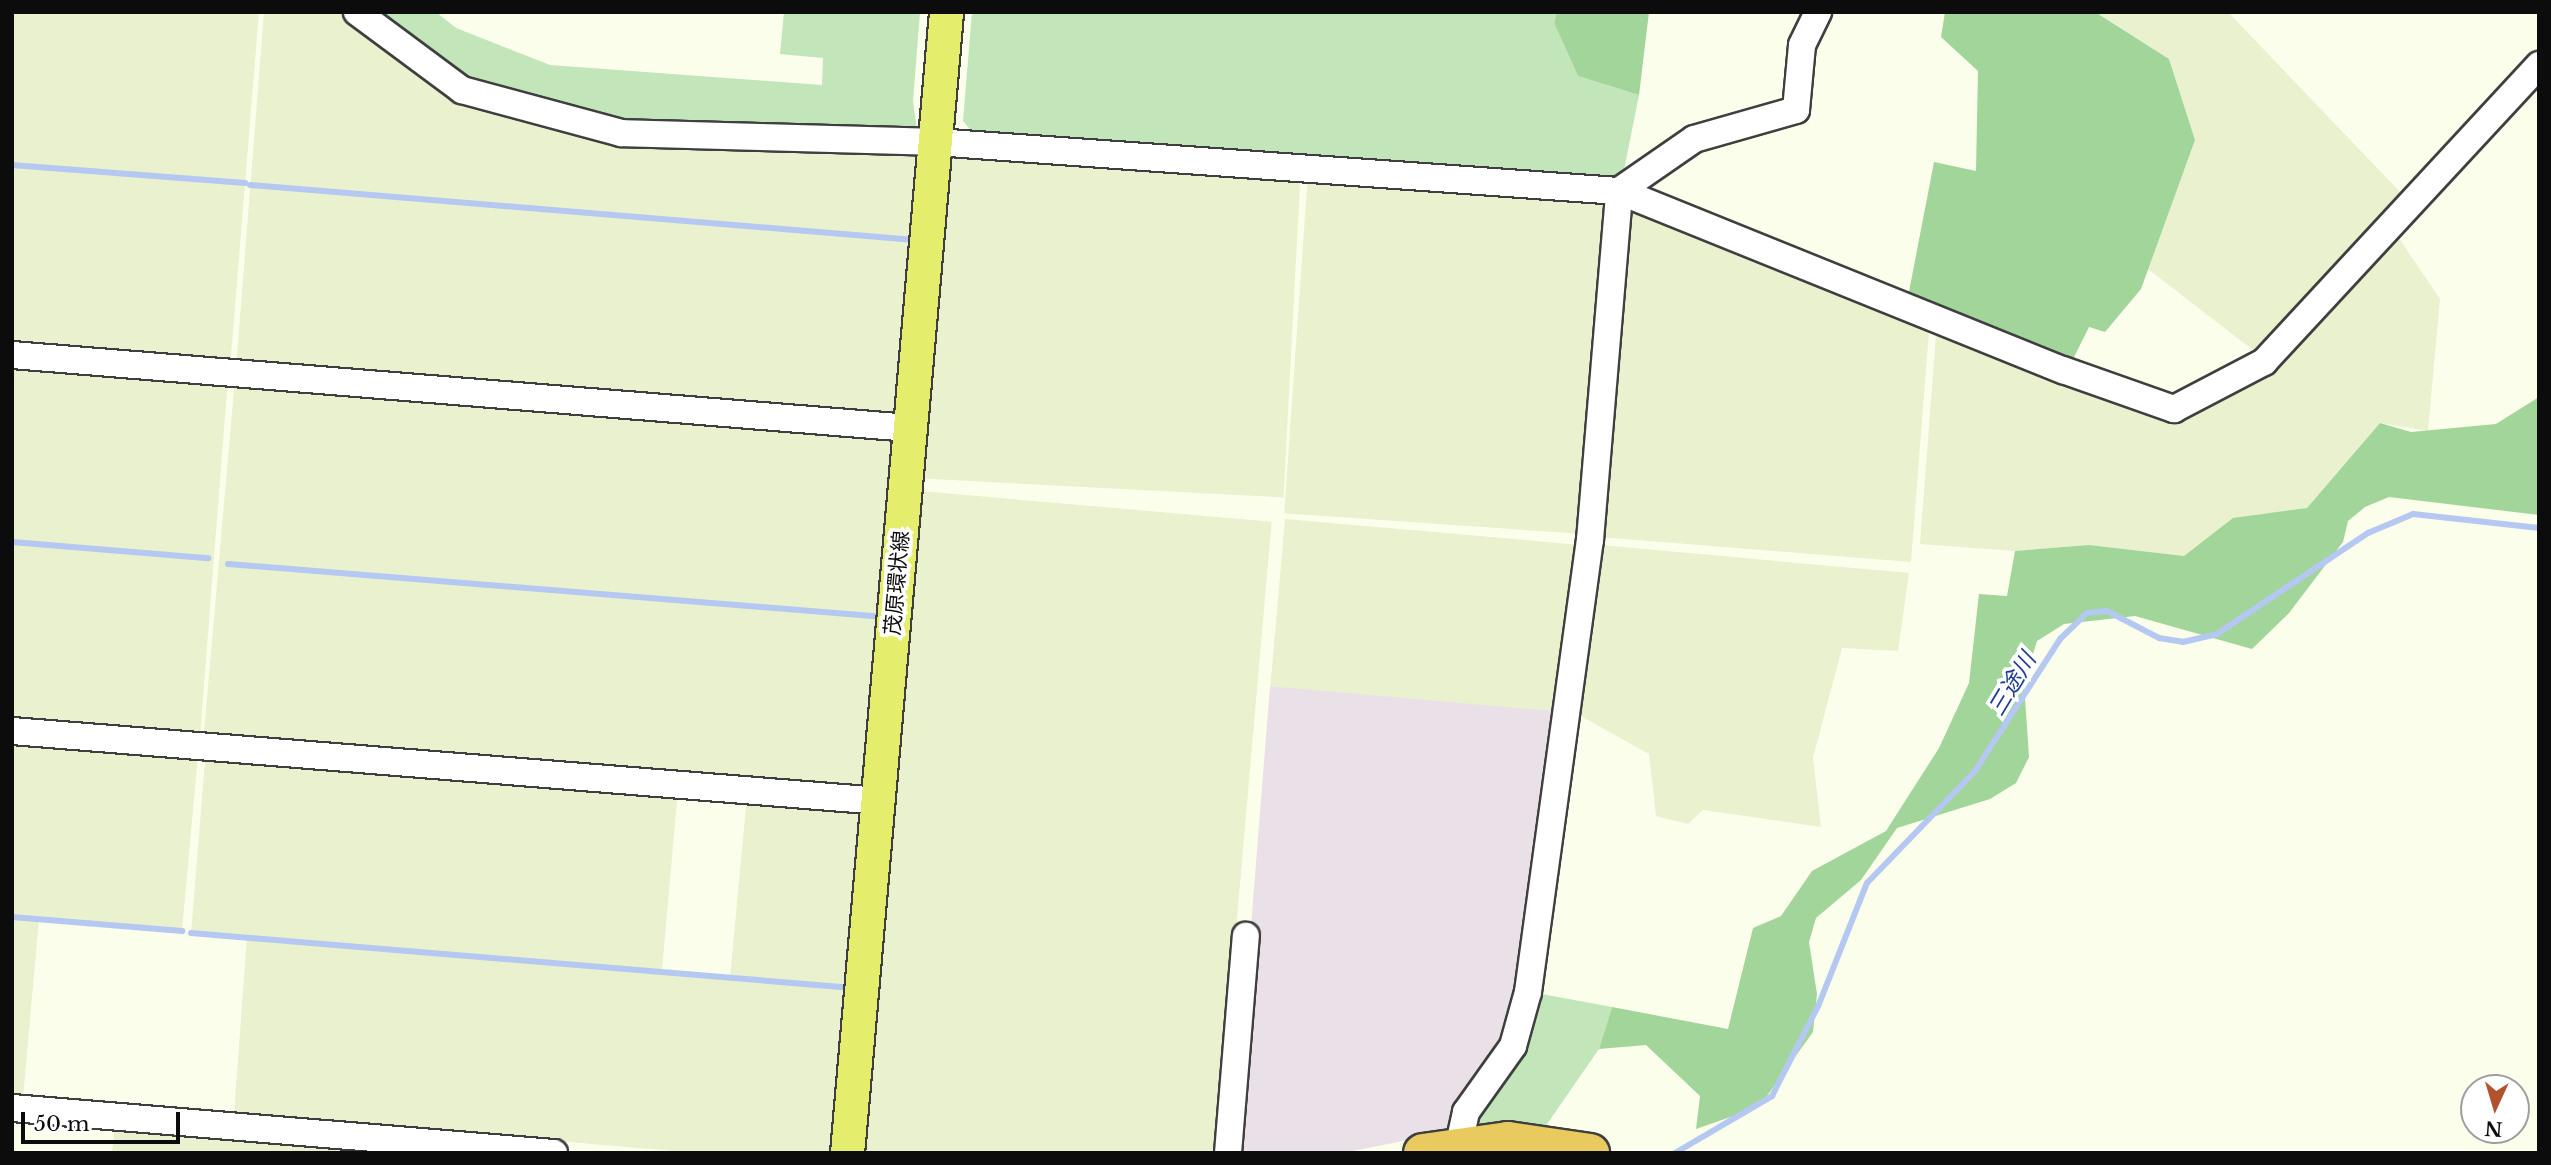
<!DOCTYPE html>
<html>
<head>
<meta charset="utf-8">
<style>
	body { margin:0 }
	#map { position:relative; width:2551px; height:1165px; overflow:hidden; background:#fcfeec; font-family:"Libre Baskerville","Noto Sans JP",serif }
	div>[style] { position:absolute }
	.industrial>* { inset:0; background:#eae1e8 }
	.farmland>* { inset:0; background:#e9f1cf; transform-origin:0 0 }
	.green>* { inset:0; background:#c2e5b9 }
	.forest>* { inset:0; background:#a1d599 }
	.stream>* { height:6px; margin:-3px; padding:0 3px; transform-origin:3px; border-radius:3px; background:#b5c8f1 }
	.roads { filter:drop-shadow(2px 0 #3f3f3f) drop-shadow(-2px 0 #3f3f3f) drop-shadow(0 2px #3f3f3f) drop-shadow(0 -2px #3f3f3f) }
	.minor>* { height:26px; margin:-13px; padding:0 13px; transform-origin:13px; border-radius:13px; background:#fff }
	.major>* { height:33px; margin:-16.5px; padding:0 16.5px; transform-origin:16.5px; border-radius:16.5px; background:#e5ee6c }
	.highway>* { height:38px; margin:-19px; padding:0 19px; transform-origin:19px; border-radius:19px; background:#e9ca5f }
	span { translate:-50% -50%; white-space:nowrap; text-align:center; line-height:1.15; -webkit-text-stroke:7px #fff; paint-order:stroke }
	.street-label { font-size:21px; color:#0c0c0c }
	.water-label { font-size:23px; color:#1f3c94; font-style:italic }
	.frame { position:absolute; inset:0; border:14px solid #0c0c0c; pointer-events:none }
	.north { position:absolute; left:2460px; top:1074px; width:70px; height:70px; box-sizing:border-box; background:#fff; border:2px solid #9e9e9e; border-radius:50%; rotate:184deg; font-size:19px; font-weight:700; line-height:28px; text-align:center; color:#0c0c0c }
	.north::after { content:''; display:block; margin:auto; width:24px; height:32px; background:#b1522f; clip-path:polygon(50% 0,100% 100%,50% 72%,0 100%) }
	.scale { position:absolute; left:21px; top:1112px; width:159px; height:32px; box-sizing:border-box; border:4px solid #0c0c0c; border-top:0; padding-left:9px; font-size:21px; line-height:24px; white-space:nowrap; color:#0c0c0c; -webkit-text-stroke:5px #fff; paint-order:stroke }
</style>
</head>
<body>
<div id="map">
	<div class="industrial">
		<div style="clip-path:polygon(1270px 686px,1559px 706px,1513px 1031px,1448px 1132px,1343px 1153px,1233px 1153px)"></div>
	</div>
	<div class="farmland">
		<div style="clip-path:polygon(12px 12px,259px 12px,230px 368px,12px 350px)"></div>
		<div style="clip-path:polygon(264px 12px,351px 12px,422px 70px,918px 146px,907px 417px,236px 368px)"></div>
		<div style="clip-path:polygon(2095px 12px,2228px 12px,2402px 194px,2262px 357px,2148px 269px,2195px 140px,2169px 59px)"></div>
		<div style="left:940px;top:155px;width:361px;height:324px;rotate:3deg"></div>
		<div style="left:1308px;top:173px;width:303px;height:341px;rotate:4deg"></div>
		<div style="clip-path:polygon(1622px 205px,1930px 318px,1911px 562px,1600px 537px)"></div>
		<div style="clip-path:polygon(2386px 236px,2398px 237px,2440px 299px,2428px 431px,2380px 423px,2307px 508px,2233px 519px,2184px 556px,2089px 545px,2015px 551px,1920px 544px,1937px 322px,2178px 415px,2270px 367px)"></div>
		<div style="clip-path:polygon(12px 360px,228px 378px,200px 737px,12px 727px)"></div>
		<div style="left:235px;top:378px;width:666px;height:361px;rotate:5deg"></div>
		<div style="left:920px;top:491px;width:353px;height:665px;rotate:5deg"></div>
		<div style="left:1285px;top:519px;width:300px;height:168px;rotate:5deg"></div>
		<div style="clip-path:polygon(1600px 545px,1909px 573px,1898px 651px,1842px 648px,1813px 758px,1821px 827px,1703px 810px,1688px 824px,1656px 816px,1649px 754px,1572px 711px)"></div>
		<div style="clip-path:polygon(12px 735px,198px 755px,182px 931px,39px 919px,23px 1098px,12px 1097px)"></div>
		<div style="clip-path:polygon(213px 752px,678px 790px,662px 970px,730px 977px,747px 796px,870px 803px,840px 1153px,696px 1153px,234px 1113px,247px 937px,191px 933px,205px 761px)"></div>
		<div style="clip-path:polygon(115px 1125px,453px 1153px,112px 1153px)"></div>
	</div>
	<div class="green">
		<div style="clip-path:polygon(365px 12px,436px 12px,456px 28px,550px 65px,822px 85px,823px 58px,780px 54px,784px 12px,920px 12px,913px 101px,918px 137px,618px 127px,462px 81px)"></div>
		<div style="clip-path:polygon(972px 12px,1557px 12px,1554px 23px,1578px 76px,1639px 95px,1621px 185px,979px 140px,963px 121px)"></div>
		<div style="clip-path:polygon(1536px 993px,1612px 1007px,1599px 1049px,1545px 1127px,1465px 1125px)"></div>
	</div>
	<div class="forest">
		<div style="clip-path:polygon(1557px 12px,1649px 12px,1639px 95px,1578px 76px,1554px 23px)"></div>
		<div style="clip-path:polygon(1945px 12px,2095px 12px,2169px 59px,2195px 140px,2141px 289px,2105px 332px,2089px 327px,2069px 367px,1908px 297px,1934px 162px,1976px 171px,1978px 71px,1941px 37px)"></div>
		<div style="clip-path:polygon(2539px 397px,2539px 515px,2389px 497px,2365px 507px,2348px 521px,2343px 542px,2289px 613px,2252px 649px,2135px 616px,2064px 624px,2037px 641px,2024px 683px,2029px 757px,2016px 783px,1990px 799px,1897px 828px,1861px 880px,1816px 918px,1809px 942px,1817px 994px,1813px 1032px,1759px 1107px,1696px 1129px,1700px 1096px,1646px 1045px,1599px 1049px,1612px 1007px,1728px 1029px,1753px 928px,1781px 916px,1812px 871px,1886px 831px,1939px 748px,1969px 683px,1979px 594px,2007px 596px,2015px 551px,2089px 545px,2184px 556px,2233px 518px,2307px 508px,2380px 423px,2411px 432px,2496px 424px)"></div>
	</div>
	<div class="stream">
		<div style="left:12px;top:165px;width:234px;rotate:4.4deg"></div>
		<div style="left:250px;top:185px;width:667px;rotate:4.73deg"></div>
		<div style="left:12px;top:542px;width:197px;rotate:4.7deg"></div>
		<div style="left:228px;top:564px;width:659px;rotate:4.61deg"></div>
		<div style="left:12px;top:917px;width:171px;rotate:4.7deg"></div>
		<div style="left:191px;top:933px;width:664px;rotate:4.75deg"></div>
		<div style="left:1675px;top:1153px;width:113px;rotate:-30.4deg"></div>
		<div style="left:1772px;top:1096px;width:103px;rotate:-62.9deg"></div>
		<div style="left:1819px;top:1004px;width:130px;rotate:-68.4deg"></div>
		<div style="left:1867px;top:883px;width:156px;rotate:-46deg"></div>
		<div style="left:1975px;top:771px;width:157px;rotate:-57.2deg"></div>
		<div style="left:2060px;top:639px;width:37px;rotate:-44deg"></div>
		<div style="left:2087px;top:613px;width:20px;rotate:-6deg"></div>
		<div style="left:2107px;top:611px;width:59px;rotate:27.4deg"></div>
		<div style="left:2159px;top:638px;width:24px;rotate:9deg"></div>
		<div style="left:2183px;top:642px;width:35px;rotate:-13deg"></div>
		<div style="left:2217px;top:634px;width:182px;rotate:-33.8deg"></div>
		<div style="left:2368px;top:533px;width:49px;rotate:-22.9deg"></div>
		<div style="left:2413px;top:514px;width:127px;rotate:6.3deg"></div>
	</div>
	<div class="roads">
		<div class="minor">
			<div style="left:357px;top:12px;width:131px;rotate:36.6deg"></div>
			<div style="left:462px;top:90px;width:165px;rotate:15.1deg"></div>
			<div style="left:621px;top:133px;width:314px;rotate:1.6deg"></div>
			<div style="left:935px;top:142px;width:686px;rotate:4.1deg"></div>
			<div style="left:1619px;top:191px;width:479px;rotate:22deg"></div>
			<div style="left:2063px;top:370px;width:118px;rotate:19.4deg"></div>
			<div style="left:2174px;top:409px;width:102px;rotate:-27.6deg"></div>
			<div style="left:2264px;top:362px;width:405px;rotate:-47.2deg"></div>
			<div style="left:1619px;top:191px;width:91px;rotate:-34.7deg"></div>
			<div style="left:1694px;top:139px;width:106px;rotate:-15.9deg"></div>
			<div style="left:1796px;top:110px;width:65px;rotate:-84.7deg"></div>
			<div style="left:1802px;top:45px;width:37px;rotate:-64deg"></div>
			<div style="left:12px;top:355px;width:901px;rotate:4.65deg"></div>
			<div style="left:12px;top:731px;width:871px;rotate:4.61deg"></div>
			<div style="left:12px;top:1108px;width:544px;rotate:4.75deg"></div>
			<div style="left:1228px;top:1153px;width:218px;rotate:-85.3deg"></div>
			<div style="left:1457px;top:1153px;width:42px;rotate:-77.6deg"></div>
			<div style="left:1466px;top:1112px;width:81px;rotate:-54.5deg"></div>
			<div style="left:1513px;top:1046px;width:56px;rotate:-74.5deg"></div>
			<div style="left:1528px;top:992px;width:456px;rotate:-82.2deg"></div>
			<div style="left:1590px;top:540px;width:350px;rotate:-85.2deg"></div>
		</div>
		<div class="major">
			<div style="left:847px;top:1153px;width:1145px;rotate:-85.04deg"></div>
		</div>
		<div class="highway">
			<div style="left:1423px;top:1153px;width:86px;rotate:-8deg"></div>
			<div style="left:1508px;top:1141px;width:83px;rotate:8.3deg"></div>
		</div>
	</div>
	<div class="street-label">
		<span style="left:897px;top:583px;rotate:-85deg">茂原環状線</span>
	</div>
	<div class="water-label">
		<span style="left:2012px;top:684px;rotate:-59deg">三途川</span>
	</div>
	<div class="frame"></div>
	<div class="north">N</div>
	<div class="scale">50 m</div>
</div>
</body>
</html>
